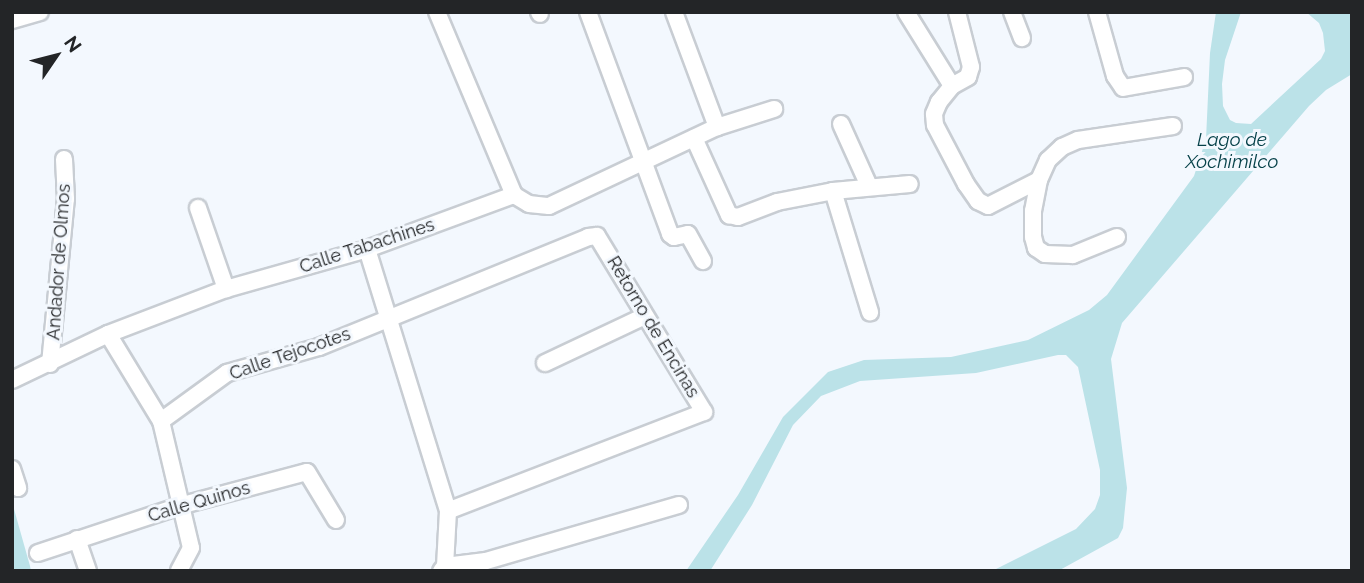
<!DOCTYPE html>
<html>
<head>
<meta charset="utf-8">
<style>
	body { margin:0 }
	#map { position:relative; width:1364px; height:583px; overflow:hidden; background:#f3f8fe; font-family:Raleway,sans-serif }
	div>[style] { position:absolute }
	.water>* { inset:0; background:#bbe2e8 }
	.roads { filter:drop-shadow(2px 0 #c8cdd3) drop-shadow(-2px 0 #c8cdd3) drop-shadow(0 2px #c8cdd3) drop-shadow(0 -2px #c8cdd3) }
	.minor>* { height:16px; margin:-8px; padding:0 8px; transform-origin:8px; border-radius:8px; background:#fff }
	span { translate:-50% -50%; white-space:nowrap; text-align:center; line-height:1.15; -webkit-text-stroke:6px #f3f8fe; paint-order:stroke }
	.street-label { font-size:18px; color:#232527 }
	.water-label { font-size:19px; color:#07424a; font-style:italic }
	.frame { position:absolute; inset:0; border:14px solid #232527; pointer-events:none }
	.north { position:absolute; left:21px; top:21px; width:70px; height:70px; -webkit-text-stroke:5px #f3f8fe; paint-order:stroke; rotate:55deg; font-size:19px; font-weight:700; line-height:28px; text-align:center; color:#232527 }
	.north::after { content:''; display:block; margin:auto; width:24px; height:32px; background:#232527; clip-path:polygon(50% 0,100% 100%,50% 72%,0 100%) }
</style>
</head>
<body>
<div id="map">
	<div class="water">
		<div style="clip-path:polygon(1216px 12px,1241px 12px,1225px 60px,1222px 84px,1223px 106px,1230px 120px,1236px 123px,1251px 124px,1321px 59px,1325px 51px,1323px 33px,1319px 23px,1306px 12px,1352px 12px,1352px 74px,1326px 90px,1309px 106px,1122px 323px,1111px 359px,1127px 488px,1123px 528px,1118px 538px,1058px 571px,992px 571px,1076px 529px,1095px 509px,1100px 495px,1100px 470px,1078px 367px,1066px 355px,1058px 355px,976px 373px,860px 381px,821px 396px,793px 425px,752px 505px,710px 571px,686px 571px,738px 495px,783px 417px,828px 372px,864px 360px,951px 357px,1028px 340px,1089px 310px,1107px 295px,1194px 176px,1206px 139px,1210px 53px)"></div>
		<div style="clip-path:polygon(12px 502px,30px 566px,31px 571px,12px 571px)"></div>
	</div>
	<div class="roads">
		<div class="minor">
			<div style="left:437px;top:12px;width:199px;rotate:67.2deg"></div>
			<div style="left:539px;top:12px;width:2px;rotate:63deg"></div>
			<div style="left:588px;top:12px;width:237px;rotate:69.7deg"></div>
			<div style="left:670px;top:234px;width:5px;rotate:37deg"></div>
			<div style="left:674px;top:237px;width:14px;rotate:-12deg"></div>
			<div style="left:688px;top:234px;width:31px;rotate:61deg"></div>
			<div style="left:674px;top:12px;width:123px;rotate:69.5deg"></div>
			<div style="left:906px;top:12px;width:87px;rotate:58.1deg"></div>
			<div style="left:957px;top:12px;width:57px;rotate:75.7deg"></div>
			<div style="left:971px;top:67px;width:10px;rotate:107deg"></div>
			<div style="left:968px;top:77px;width:18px;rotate:151deg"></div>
			<div style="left:952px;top:86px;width:21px;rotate:129deg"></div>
			<div style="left:939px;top:102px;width:13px;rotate:113deg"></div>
			<div style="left:934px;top:114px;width:11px;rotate:85deg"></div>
			<div style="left:935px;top:125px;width:67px;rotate:62.3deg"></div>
			<div style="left:966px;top:184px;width:21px;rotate:55deg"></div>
			<div style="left:978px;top:201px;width:11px;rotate:27deg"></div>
			<div style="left:988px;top:206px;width:57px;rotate:-27deg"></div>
			<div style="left:1012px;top:12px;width:28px;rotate:69deg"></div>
			<div style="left:1097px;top:12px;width:66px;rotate:74.3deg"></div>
			<div style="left:1115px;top:76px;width:14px;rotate:56deg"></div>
			<div style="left:1123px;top:88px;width:62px;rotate:-10.2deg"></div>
			<div style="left:12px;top:20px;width:29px;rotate:-16deg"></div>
			<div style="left:841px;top:124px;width:68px;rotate:65.7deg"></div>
			<div style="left:694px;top:138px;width:85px;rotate:65.6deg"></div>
			<div style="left:729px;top:215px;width:9px;rotate:13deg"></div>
			<div style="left:738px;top:217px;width:42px;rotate:-21deg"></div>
			<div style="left:777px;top:202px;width:57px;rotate:-11.1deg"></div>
			<div style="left:833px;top:191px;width:77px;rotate:-5.2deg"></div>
			<div style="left:833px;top:191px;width:127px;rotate:73deg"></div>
			<div style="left:198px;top:208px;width:86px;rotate:70.9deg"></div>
			<div style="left:1117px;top:237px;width:48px;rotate:157.8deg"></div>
			<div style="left:1073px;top:255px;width:28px;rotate:-178deg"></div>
			<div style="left:1045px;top:254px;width:11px;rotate:-146deg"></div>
			<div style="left:1036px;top:248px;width:11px;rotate:-105deg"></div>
			<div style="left:1033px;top:237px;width:26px;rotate:-90deg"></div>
			<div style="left:1033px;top:211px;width:32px;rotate:-79deg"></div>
			<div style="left:1039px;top:180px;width:22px;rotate:-66deg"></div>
			<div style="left:1048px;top:160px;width:19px;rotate:-43deg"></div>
			<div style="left:1062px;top:147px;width:17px;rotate:-24deg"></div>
			<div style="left:1078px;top:140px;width:96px;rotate:-8.4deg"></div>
			<div style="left:367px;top:249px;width:274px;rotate:72.8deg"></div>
			<div style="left:448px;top:511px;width:55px;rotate:93.1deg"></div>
			<div style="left:445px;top:566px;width:6px;rotate:129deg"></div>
			<div style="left:108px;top:334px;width:102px;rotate:58.7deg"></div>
			<div style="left:161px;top:421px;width:130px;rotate:76.7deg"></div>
			<div style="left:191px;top:548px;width:26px;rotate:118deg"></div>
			<div style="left:545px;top:363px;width:110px;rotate:-25.2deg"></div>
			<div style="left:50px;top:364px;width:166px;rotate:-84.5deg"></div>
			<div style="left:66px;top:199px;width:40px;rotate:-92.9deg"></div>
			<div style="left:12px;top:380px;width:106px;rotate:-25.6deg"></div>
			<div style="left:108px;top:334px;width:126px;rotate:-20.9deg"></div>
			<div style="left:226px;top:289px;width:147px;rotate:-15.8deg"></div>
			<div style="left:367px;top:249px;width:157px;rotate:-20.2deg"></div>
			<div style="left:514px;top:195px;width:17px;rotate:31deg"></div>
			<div style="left:529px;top:204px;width:20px;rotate:6deg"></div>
			<div style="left:549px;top:206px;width:186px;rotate:-25.2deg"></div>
			<div style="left:717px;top:127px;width:60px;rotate:-17.5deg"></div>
			<div style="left:161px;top:421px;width:82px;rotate:-36deg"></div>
			<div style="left:227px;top:373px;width:96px;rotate:-15.8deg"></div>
			<div style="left:319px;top:347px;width:291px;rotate:-22.2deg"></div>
			<div style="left:588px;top:237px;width:9px;rotate:-6deg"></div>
			<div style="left:597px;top:236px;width:206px;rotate:58.7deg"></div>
			<div style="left:704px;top:412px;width:274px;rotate:158.9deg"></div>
			<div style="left:12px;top:469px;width:20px;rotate:72deg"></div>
			<div style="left:77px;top:539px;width:34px;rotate:71deg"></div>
			<div style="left:38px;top:553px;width:153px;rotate:-18.3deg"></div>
			<div style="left:183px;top:505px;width:128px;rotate:-14.9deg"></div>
			<div style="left:307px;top:472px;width:56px;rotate:58.9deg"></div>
			<div style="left:445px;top:566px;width:41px;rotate:-7deg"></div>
			<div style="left:486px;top:561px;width:201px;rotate:-16.2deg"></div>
		</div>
	</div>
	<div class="street-label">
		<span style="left:367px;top:246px;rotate:-18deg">Calle Tabachines</span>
		<span style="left:59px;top:262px;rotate:-86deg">Andador de Olmos</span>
		<span style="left:653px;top:327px;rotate:59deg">Retorno de Encinas</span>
		<span style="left:290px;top:354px;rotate:-19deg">Calle Tejocotes</span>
		<span style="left:199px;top:502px;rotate:-16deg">Calle Quinos</span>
	</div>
	<div class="water-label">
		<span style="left:1232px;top:151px">Lago de<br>Xochimilco</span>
	</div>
	<div class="frame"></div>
	<div class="north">N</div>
</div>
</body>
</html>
